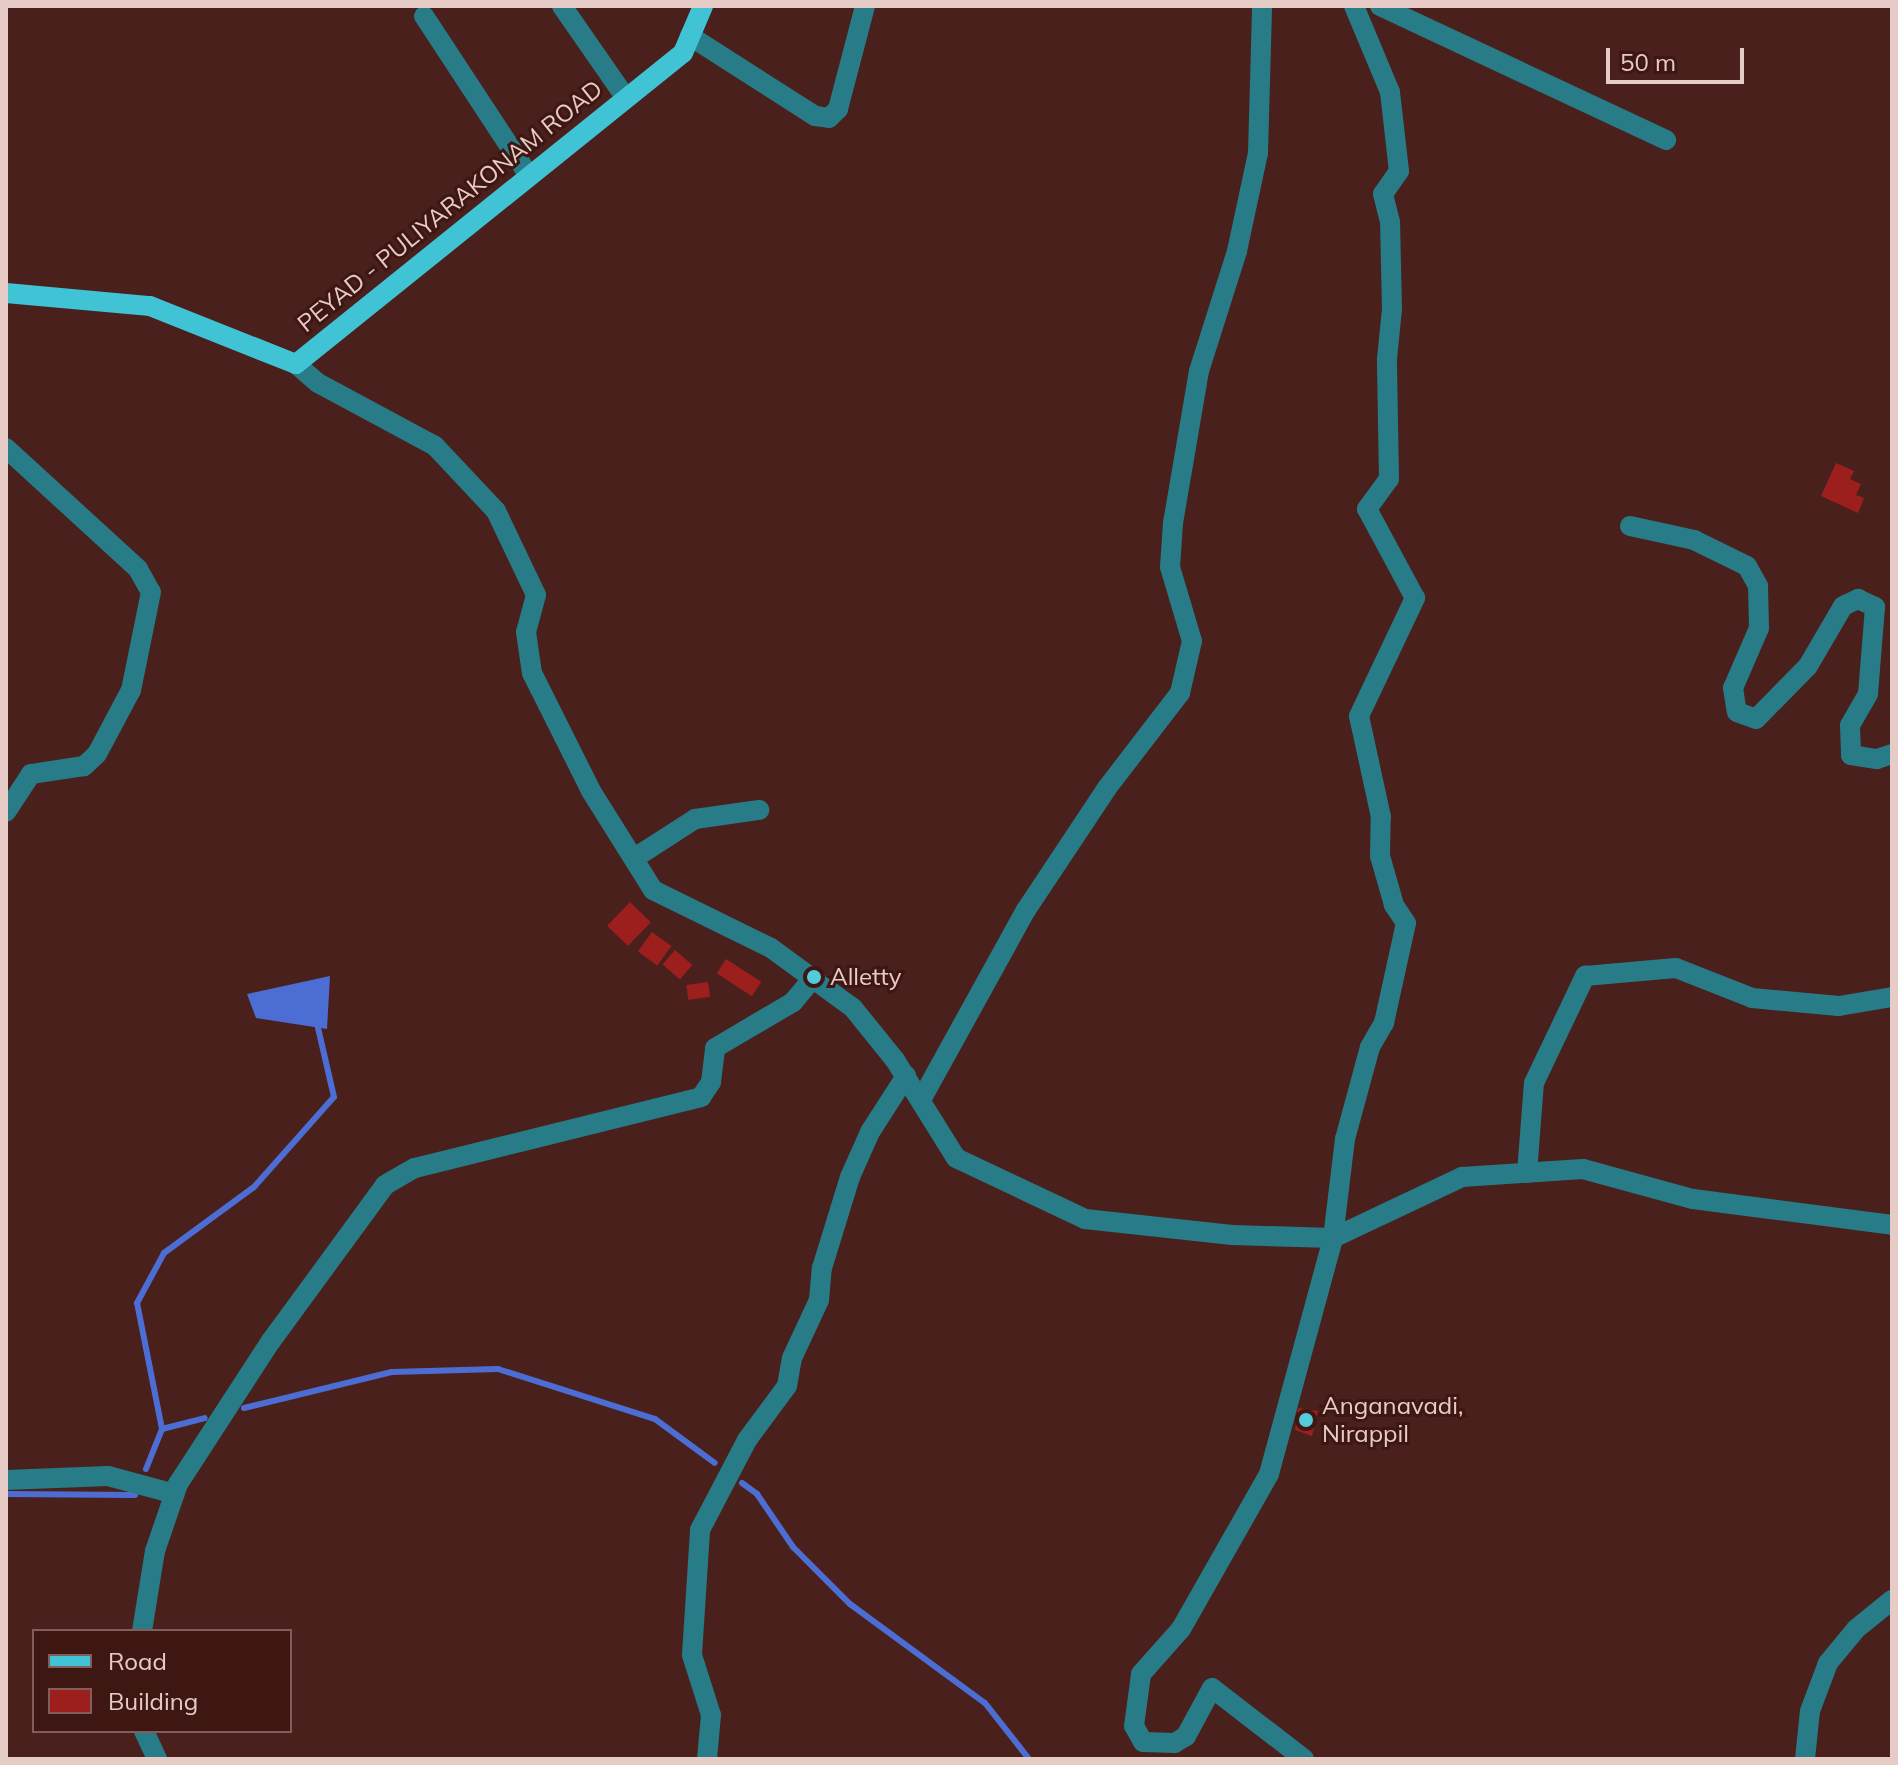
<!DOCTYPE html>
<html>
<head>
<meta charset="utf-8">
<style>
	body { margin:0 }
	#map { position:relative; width:1898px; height:1765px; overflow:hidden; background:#49201b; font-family:Mulish,sans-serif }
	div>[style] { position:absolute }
	.water>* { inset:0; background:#4c6ed4 }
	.stream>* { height:6px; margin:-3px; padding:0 3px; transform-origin:3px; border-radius:3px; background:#4c6ed4 }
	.building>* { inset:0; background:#9d1f1d; transform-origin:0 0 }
	.minor>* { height:20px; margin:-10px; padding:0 10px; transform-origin:10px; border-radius:10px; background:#277c87 }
	.major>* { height:20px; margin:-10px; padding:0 10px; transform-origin:10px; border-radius:10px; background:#40c4d5 }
	.dots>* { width:22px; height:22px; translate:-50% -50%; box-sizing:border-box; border:4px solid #3e1612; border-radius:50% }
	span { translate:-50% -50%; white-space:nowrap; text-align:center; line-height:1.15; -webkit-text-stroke:6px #3e1612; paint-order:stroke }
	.street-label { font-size:24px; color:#e7cbc7 }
	.poi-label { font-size:24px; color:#e7cbc7 }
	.left { translate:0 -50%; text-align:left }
	.frame { position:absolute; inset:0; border:8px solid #e7cbc7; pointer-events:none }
	.legend { position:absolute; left:32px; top:1629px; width:260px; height:104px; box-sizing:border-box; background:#3e1612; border:2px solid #825e5a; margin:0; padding:10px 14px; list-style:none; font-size:24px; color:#e7cbc7 }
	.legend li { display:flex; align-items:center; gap:16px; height:40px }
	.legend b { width:40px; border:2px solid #825e5a }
	.scale { position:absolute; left:1606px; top:48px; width:138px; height:36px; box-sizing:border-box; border:4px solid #e7cbc7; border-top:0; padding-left:10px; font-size:24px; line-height:28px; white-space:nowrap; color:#e7cbc7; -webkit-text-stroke:6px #3e1612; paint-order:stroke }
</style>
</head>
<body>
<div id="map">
	<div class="water">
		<div style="clip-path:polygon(330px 976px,327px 1029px,256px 1018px,247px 994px)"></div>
	</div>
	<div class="stream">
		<div style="left:244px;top:1408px;width:152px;rotate:-13.7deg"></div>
		<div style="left:392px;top:1372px;width:106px;rotate:-1.6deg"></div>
		<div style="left:498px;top:1369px;width:165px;rotate:17.7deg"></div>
		<div style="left:655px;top:1419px;width:74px;rotate:36.3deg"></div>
		<div style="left:162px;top:1429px;width:44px;rotate:-14.3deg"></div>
		<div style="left:146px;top:1469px;width:43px;rotate:-68.2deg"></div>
		<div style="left:162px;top:1429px;width:128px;rotate:-101.2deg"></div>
		<div style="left:137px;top:1303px;width:57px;rotate:-61.6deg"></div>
		<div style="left:164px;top:1253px;width:112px;rotate:-36.3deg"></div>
		<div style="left:254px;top:1187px;width:120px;rotate:-48.4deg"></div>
		<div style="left:334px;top:1097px;width:80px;rotate:-103deg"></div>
		<div style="left:742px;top:1483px;width:19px;rotate:36deg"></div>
		<div style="left:757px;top:1494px;width:64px;rotate:55.8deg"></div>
		<div style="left:793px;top:1547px;width:81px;rotate:45deg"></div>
		<div style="left:850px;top:1604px;width:167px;rotate:36.3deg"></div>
		<div style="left:985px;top:1703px;width:71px;rotate:51.8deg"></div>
		<div style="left:6px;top:1494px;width:129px;rotate:0.4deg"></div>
	</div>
	<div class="building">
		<div style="clip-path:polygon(1836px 463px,1854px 471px,1850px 479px,1861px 484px,1856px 495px,1864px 498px,1858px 513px,1821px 496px)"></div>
		<div style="left:630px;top:902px;width:29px;height:33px;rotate:44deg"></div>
		<div style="left:652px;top:932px;width:24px;height:24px;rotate:36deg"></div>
		<div style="left:675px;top:950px;width:23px;height:19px;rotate:41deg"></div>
		<div style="left:726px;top:959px;width:42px;height:17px;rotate:33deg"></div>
		<div style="left:708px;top:982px;width:15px;height:22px;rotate:82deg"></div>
		<div style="clip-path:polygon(1298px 1408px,1318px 1411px,1312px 1436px,1295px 1430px)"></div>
	</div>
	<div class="minor">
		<div style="left:562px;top:6px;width:112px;rotate:55.2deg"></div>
		<div style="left:1380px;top:6px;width:316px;rotate:25.1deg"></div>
		<div style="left:424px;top:16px;width:191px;rotate:56.7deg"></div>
		<div style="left:690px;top:36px;width:148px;rotate:32.6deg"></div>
		<div style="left:815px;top:116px;width:14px;rotate:8deg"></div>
		<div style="left:829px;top:118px;width:13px;rotate:-45deg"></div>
		<div style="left:838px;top:109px;width:106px;rotate:-75.3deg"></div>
		<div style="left:296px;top:364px;width:29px;rotate:41deg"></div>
		<div style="left:318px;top:383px;width:133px;rotate:28.3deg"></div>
		<div style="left:435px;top:446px;width:89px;rotate:46.8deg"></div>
		<div style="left:496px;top:511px;width:93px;rotate:64.5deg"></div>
		<div style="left:536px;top:595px;width:38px;rotate:105deg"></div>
		<div style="left:526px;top:632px;width:41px;rotate:81.7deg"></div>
		<div style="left:532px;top:673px;width:132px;rotate:63.4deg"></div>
		<div style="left:591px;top:791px;width:117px;rotate:57.9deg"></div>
		<div style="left:653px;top:890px;width:131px;rotate:26.2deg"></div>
		<div style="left:771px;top:948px;width:102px;rotate:36.2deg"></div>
		<div style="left:853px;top:1008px;width:67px;rotate:51.1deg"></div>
		<div style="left:895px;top:1060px;width:115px;rotate:58.1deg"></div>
		<div style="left:956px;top:1158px;width:143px;rotate:25.3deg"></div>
		<div style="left:1085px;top:1219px;width:148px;rotate:6.2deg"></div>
		<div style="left:1232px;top:1235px;width:101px;rotate:1.7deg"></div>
		<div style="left:1333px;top:1238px;width:143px;rotate:-25.3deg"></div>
		<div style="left:1462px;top:1177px;width:121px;rotate:-3.8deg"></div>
		<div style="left:1583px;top:1169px;width:114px;rotate:15.3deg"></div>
		<div style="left:1693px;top:1199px;width:201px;rotate:7.4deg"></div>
		<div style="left:6px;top:448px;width:179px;rotate:42.5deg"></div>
		<div style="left:138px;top:569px;width:26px;rotate:61deg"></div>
		<div style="left:151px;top:592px;width:100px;rotate:101.5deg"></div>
		<div style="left:131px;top:690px;width:72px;rotate:118deg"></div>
		<div style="left:97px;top:754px;width:18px;rotate:137deg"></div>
		<div style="left:84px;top:766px;width:54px;rotate:171.4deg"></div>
		<div style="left:31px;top:774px;width:45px;rotate:123.3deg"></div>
		<div style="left:1630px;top:526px;width:66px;rotate:12.3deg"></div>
		<div style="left:1694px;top:540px;width:59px;rotate:26.1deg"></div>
		<div style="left:1747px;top:566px;width:23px;rotate:61deg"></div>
		<div style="left:1758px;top:586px;width:42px;rotate:88.6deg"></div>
		<div style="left:1759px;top:628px;width:65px;rotate:113.4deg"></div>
		<div style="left:1733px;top:688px;width:24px;rotate:81deg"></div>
		<div style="left:1737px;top:712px;width:20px;rotate:20deg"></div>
		<div style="left:1756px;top:719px;width:74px;rotate:-45.5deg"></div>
		<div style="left:1808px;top:666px;width:69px;rotate:-59.7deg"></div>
		<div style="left:1843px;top:606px;width:17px;rotate:-25deg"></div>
		<div style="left:1858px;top:599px;width:19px;rotate:25deg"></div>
		<div style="left:1875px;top:607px;width:87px;rotate:94.6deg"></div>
		<div style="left:1868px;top:694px;width:36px;rotate:120deg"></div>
		<div style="left:1850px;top:725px;width:30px;rotate:88deg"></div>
		<div style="left:1851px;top:755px;width:26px;rotate:9deg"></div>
		<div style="left:1877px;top:759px;width:16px;rotate:-18deg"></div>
		<div style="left:636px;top:857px;width:70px;rotate:-32.8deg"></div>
		<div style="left:695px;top:819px;width:65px;rotate:-8deg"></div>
		<div style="left:921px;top:1100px;width:217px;rotate:-61.1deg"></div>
		<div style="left:1026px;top:910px;width:146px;rotate:-56.4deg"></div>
		<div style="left:1107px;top:788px;width:120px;rotate:-52.5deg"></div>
		<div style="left:1180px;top:693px;width:53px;rotate:-77deg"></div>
		<div style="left:1192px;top:641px;width:77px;rotate:-106.6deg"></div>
		<div style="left:1170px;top:567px;width:44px;rotate:-86.1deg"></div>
		<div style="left:1173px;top:523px;width:154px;rotate:-80.3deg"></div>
		<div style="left:1199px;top:371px;width:126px;rotate:-72.4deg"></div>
		<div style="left:1237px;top:251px;width:100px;rotate:-77.9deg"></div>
		<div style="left:1258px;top:153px;width:147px;rotate:-88.4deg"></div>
		<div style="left:1527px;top:1173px;width:90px;rotate:-85.6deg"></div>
		<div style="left:1534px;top:1083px;width:119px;rotate:-64.5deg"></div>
		<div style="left:1585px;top:976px;width:91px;rotate:-5deg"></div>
		<div style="left:1676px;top:968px;width:82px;rotate:21.5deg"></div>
		<div style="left:1752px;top:998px;width:87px;rotate:5.3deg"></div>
		<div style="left:1839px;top:1006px;width:54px;rotate:-9.6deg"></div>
		<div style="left:6px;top:1480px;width:102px;rotate:-2.2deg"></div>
		<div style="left:108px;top:1476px;width:69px;rotate:15deg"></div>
		<div style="left:142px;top:1631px;width:81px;rotate:-80.8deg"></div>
		<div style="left:155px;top:1551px;width:71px;rotate:-71.1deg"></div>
		<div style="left:178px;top:1484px;width:171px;rotate:-57deg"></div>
		<div style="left:271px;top:1341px;width:193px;rotate:-53.8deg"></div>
		<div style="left:385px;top:1185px;width:34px;rotate:-30deg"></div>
		<div style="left:415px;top:1168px;width:295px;rotate:-13.9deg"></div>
		<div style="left:701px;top:1097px;width:18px;rotate:-56deg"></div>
		<div style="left:711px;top:1082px;width:34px;rotate:-83deg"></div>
		<div style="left:715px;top:1048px;width:91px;rotate:-30.5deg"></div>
		<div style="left:793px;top:1002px;width:33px;rotate:-50deg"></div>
		<div style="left:144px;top:1731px;width:31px;rotate:65deg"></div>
		<div style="left:707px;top:1759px;width:44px;rotate:-84.8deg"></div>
		<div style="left:711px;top:1715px;width:63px;rotate:-107.6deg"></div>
		<div style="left:692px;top:1655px;width:125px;rotate:-86.3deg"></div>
		<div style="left:700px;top:1530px;width:102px;rotate:-62.4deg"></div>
		<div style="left:747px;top:1440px;width:67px;rotate:-53.5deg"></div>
		<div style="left:787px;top:1386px;width:28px;rotate:-80deg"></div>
		<div style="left:792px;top:1358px;width:64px;rotate:-65deg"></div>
		<div style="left:819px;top:1300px;width:32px;rotate:-85deg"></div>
		<div style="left:822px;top:1268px;width:95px;rotate:-72.9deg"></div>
		<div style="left:850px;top:1177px;width:49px;rotate:-66deg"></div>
		<div style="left:870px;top:1132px;width:67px;rotate:-57.3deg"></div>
		<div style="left:1304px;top:1759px;width:116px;rotate:-142.3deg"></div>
		<div style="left:1212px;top:1688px;width:55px;rotate:118.4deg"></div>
		<div style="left:1186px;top:1736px;width:13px;rotate:148deg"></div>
		<div style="left:1175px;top:1743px;width:32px;rotate:-178deg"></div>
		<div style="left:1143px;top:1742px;width:18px;rotate:-119deg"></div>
		<div style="left:1134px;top:1726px;width:52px;rotate:-82.3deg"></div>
		<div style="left:1141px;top:1674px;width:60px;rotate:-48.4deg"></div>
		<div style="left:1181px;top:1629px;width:178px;rotate:-60.4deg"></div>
		<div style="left:1269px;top:1474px;width:245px;rotate:-74.8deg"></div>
		<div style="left:1333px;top:1238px;width:100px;rotate:-83.1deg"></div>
		<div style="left:1345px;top:1139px;width:95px;rotate:-74.8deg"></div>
		<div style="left:1370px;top:1047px;width:28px;rotate:-60deg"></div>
		<div style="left:1384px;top:1023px;width:102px;rotate:-77.6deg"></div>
		<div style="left:1406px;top:923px;width:22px;rotate:-124deg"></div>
		<div style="left:1394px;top:905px;width:51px;rotate:-105.9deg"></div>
		<div style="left:1380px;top:856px;width:39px;rotate:-89deg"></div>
		<div style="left:1381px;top:817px;width:103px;rotate:-102.3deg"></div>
		<div style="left:1359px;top:716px;width:131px;rotate:-64.6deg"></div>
		<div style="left:1415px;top:598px;width:101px;rotate:-118.3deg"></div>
		<div style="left:1367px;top:509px;width:37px;rotate:-54deg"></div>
		<div style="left:1389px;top:479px;width:120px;rotate:-91deg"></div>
		<div style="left:1387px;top:359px;width:50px;rotate:-84.3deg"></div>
		<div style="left:1392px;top:309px;width:87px;rotate:-91.3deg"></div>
		<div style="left:1390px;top:222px;width:29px;rotate:-104deg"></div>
		<div style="left:1383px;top:194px;width:28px;rotate:-55deg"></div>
		<div style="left:1399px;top:171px;width:80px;rotate:-96.5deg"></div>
		<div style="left:1390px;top:92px;width:93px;rotate:-112.7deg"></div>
		<div style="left:1805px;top:1759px;width:48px;rotate:-84.1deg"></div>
		<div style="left:1810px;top:1711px;width:51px;rotate:-69.4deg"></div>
		<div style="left:1828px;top:1663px;width:44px;rotate:-50.5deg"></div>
		<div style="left:1856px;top:1629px;width:46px;rotate:-38.9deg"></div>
	</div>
	<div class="major">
		<div style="left:6px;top:293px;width:145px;rotate:5.2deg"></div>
		<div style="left:150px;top:306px;width:157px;rotate:21.7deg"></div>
		<div style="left:296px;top:364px;width:496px;rotate:-38.8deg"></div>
		<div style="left:683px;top:53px;width:51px;rotate:-66.9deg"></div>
	</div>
	<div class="dots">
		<div style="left:814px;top:977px;background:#53cbdb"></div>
		<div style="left:1306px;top:1420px;background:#53cbdb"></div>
	</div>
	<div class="street-label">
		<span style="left:450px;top:206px;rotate:-39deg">PEYAD - PULIYARAKONAM ROAD</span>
	</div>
	<div class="poi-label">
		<span class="left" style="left:830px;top:977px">Alletty</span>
		<span class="left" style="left:1322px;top:1420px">Anganavadi,<br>Nirappil</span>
	</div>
	<div class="frame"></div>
	<ul class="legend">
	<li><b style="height:10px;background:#40c4d5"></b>Road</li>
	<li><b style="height:22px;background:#9d1f1d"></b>Building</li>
	</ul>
	<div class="scale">50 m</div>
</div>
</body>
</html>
